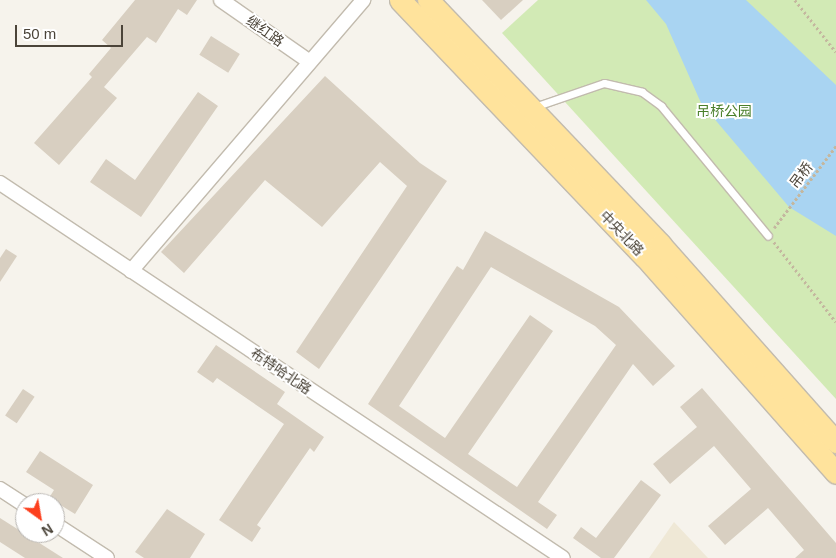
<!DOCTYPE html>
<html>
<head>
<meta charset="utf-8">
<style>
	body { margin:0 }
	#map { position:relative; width:836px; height:558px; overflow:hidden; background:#f6f3ec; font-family:Helvetica,"Noto Sans SC",sans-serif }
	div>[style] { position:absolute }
	.education>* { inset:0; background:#efe8d6 }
	.green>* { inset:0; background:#d2eab5 }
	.water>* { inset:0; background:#a9d4f2 }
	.building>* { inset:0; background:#d8cfc1; transform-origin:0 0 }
	.path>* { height:2.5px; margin-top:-1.25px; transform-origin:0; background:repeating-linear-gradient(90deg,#c4b79f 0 2.5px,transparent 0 5px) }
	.roads { filter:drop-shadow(1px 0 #c2bbae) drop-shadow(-1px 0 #c2bbae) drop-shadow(0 1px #c2bbae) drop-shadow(0 -1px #c2bbae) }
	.lane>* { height:7px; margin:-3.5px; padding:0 3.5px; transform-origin:3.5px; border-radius:3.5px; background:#fff }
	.street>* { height:14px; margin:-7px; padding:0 7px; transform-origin:7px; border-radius:7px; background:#fff }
	.primary>* { height:21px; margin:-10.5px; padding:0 10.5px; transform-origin:10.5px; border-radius:10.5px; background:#ffe39c }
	span { translate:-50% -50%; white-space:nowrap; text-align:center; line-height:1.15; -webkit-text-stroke:4px #fff; paint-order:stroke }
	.street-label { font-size:14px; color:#4b4439 }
	.park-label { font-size:14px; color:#4a7f2a }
	.north { position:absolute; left:15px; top:493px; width:50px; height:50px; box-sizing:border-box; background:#fff; border:1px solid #b7b4b0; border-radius:50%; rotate:148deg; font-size:14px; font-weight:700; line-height:20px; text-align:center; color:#4b4439 }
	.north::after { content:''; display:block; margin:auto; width:18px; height:22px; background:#fc3f1d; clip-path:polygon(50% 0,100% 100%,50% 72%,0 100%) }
	.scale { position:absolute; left:15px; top:25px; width:108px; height:22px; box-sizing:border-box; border:2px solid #4b4439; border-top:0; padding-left:6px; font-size:15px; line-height:18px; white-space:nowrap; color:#4b4439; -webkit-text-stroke:4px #fff; paint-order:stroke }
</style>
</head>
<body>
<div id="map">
	<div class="education">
		<div style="clip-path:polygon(674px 522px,708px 558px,649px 558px)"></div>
	</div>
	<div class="green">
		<div style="clip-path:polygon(538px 0,836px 0,836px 399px,502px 33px)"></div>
	</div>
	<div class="water">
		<div style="clip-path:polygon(646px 0,746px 0,836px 85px,836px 236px,789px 207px,701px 103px,666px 24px)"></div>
	</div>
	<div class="building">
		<div style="clip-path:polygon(135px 0,197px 0,187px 15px,178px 9px,156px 43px,147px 37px,104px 87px,117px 98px,59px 165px,34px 143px,92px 77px,89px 74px,111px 48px,102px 40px)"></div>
		<div style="clip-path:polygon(482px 0,523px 0,501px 20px)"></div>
		<div style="left:211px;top:36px;width:34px;height:22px;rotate:32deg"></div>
		<div style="clip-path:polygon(325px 76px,420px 163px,447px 181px,319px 369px,296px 352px,407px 186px,380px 162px,322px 227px,265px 180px,184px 273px,161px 252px)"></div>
		<div style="clip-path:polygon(198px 92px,218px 106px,141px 217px,90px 182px,106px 159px,135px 180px)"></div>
		<div style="clip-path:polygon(evenodd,485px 231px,619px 307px,675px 366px,653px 386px,633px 364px,538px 502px,557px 515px,547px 529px,368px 404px,457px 266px,463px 270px,485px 231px,491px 267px,595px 326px,616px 345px,517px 487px,468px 454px,553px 331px,530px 315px,445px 438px,399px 406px,491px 267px)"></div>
		<div style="clip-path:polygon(6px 249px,17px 256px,0 282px,0 258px)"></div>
		<div style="clip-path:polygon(216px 345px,285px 392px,277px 404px,324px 437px,314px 452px,310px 448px,257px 525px,261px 528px,252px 542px,219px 520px,284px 424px,217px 378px,213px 383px,197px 372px)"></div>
		<div style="clip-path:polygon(702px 388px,836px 543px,836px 558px,795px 558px,804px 550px,768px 508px,725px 545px,708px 526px,751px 489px,714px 446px,670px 484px,653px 464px,697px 427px,680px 407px)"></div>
		<div style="left:23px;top:389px;width:14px;height:32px;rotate:34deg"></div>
		<div style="clip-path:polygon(40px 451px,93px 485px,75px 514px,49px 498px,54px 490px,26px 472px)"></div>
		<div style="clip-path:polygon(641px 480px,661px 495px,614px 558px,601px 558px,573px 538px,581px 527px,596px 538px)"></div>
		<div style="clip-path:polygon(167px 509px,205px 534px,190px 558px,144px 558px,135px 552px)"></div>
		<div style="clip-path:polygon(0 518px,63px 558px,25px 558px,0 542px)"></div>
	</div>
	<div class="path">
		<div style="left:795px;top:0;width:66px;rotate:51.7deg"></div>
		<div style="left:774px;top:228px;width:103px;rotate:-52.9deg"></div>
		<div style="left:774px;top:242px;width:101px;rotate:52.2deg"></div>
	</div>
	<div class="roads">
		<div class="lane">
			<div style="left:534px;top:107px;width:74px;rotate:-18.9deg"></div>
			<div style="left:604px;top:83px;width:39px;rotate:13deg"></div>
			<div style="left:642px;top:92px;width:24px;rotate:36deg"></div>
			<div style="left:661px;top:106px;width:168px;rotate:50.5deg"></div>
		</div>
		<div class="street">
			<div style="left:221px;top:0;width:108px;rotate:34.9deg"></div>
			<div style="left:0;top:183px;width:676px;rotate:33.67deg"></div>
			<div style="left:131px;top:271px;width:357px;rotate:-49.4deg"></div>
			<div style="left:0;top:489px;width:30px;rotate:33deg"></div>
			<div style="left:55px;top:524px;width:62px;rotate:33.2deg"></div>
		</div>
		<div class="primary">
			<div style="left:400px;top:0;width:355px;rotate:46.4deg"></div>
			<div style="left:645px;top:257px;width:288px;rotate:48.5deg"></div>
			<div style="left:428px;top:0;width:337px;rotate:46.4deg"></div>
			<div style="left:660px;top:244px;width:265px;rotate:48.4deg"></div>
		</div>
	</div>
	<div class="street-label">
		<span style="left:265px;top:31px;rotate:35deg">继红路</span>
		<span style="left:801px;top:175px;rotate:-53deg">吊桥</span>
		<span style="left:622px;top:233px;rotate:46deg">中央北路</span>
		<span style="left:281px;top:371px;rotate:34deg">布特哈北路</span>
	</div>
	<div class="park-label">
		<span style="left:724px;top:111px">吊桥公园</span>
	</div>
	<div class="north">N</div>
	<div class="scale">50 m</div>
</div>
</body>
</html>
